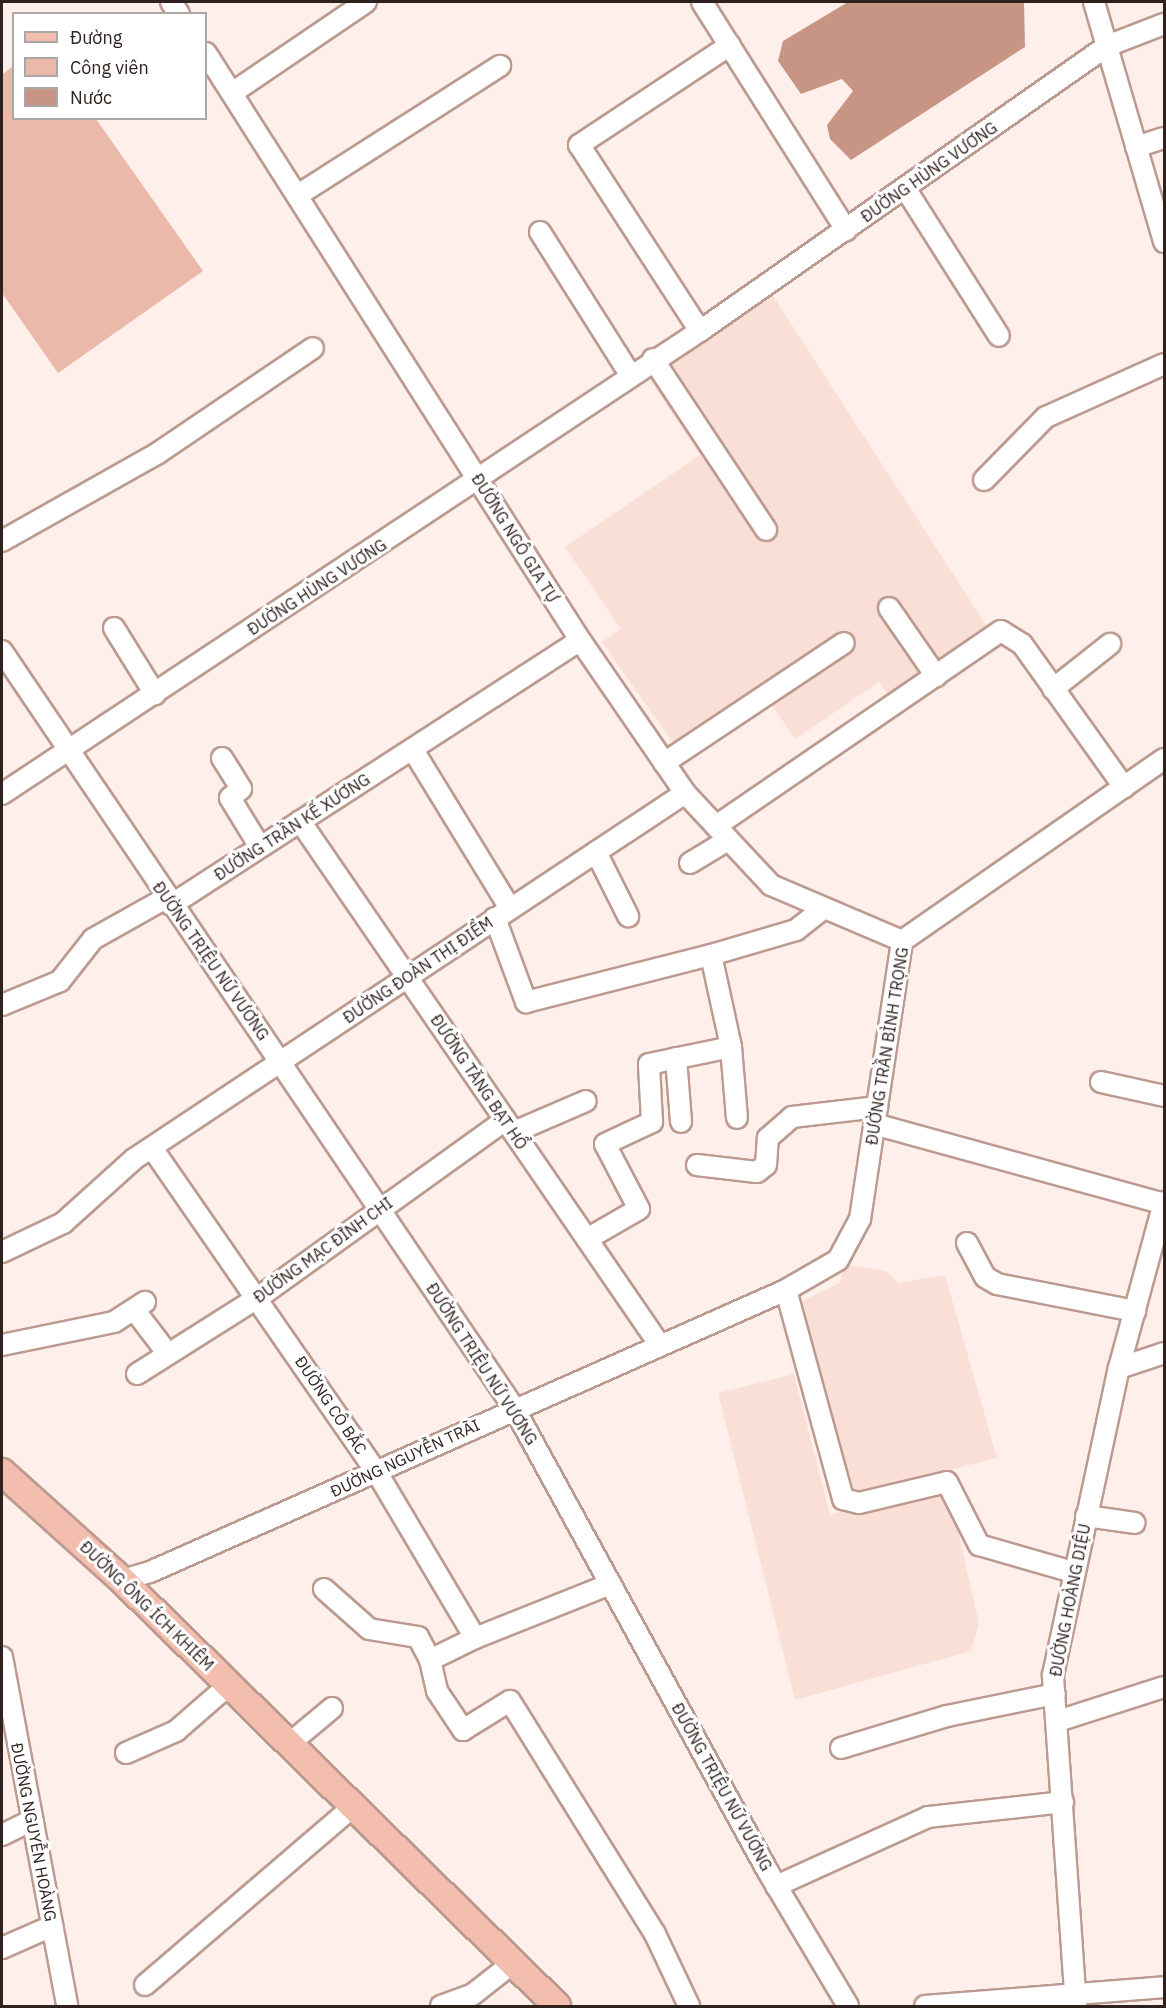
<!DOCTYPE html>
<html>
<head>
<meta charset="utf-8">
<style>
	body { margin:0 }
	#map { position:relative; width:1166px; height:2008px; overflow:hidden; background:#feefeb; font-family:"IBM Plex Sans",sans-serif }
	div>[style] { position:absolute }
	.built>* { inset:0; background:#fadfd7 }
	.green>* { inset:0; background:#eab9aa }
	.water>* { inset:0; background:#c89585 }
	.roads { filter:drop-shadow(2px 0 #bc9a8f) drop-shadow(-2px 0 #bc9a8f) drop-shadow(0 2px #bc9a8f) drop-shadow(0 -2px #bc9a8f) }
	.minor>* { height:20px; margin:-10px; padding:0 10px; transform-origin:10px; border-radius:10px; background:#fff }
	.major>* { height:26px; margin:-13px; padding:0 13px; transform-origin:13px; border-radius:13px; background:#f4beae }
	span { translate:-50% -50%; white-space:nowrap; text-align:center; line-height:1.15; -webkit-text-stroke:6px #fff; paint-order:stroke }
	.street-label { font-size:16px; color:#2f221e }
	.frame { position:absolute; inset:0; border:3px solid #2f221e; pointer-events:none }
	.legend { position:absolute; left:12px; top:12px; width:195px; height:108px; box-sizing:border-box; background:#fff; border:2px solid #aca7a5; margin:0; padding:8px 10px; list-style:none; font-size:18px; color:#2f221e }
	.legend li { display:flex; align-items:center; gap:12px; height:30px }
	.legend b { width:30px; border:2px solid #aca7a5 }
</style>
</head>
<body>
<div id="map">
	<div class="built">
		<div style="clip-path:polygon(773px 296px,990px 631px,892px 701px,879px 682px,795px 739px,769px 701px,684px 759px,602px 642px,621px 629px,565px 547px,700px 455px,649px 378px)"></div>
		<div style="clip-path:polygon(845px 1264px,886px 1271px,899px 1283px,945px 1275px,997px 1458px,847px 1496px,798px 1303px,840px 1283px)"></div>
		<div style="clip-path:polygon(794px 1374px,830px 1515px,917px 1490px,949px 1491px,979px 1624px,971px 1651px,795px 1700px,718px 1393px)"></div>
	</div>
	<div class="green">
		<div style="clip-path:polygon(13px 66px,14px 118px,96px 119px,203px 271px,58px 373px,2px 293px,2px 75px)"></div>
	</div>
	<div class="water">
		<div style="clip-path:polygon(848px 2px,1024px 2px,1025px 47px,851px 160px,830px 139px,827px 125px,853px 91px,842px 79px,801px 94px,778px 61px,783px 41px)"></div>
	</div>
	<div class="roads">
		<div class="minor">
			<div style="left:171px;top:2px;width:14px;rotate:56deg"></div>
			<div style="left:702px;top:2px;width:270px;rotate:57.7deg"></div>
			<div style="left:1094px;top:2px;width:250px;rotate:73.7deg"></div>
			<div style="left:206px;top:53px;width:696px;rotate:57.5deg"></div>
			<div style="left:580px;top:640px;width:186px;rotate:55.5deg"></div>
			<div style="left:685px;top:793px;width:126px;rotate:46.9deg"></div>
			<div style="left:771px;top:885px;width:142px;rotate:23.1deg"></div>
			<div style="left:232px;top:93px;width:162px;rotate:-34.2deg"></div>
			<div style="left:1136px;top:147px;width:29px;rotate:-18deg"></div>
			<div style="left:905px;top:188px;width:175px;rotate:57.6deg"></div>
			<div style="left:298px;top:195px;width:240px;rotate:-32.6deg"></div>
			<div style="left:540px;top:232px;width:170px;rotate:57.7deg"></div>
			<div style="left:700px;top:331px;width:222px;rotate:-123deg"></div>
			<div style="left:579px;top:145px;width:181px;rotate:-33.5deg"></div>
			<div style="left:653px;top:359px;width:205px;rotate:56.5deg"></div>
			<div style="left:984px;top:480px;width:88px;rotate:-45.5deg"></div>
			<div style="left:1046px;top:417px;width:129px;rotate:-24.2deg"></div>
			<div style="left:2px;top:541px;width:179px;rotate:-29.4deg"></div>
			<div style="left:158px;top:453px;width:187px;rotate:-34.1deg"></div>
			<div style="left:889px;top:608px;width:83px;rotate:55.3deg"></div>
			<div style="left:114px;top:628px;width:78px;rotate:58.2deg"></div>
			<div style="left:2px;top:651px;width:914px;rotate:55.93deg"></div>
			<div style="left:514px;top:1408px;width:527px;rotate:61.29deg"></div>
			<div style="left:767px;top:1870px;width:158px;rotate:59.2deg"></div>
			<div style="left:1053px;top:689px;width:73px;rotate:-38.3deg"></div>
			<div style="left:413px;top:750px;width:185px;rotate:58.5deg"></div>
			<div style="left:222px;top:758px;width:36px;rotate:58deg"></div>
			<div style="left:241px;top:789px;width:14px;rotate:141deg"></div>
			<div style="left:230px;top:798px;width:57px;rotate:58.5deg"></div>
			<div style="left:664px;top:763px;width:216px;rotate:-33.7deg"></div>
			<div style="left:2px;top:794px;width:838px;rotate:-33.56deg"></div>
			<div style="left:700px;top:331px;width:497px;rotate:-35deg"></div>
			<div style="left:1107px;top:46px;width:61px;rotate:-21.1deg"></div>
			<div style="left:300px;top:821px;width:634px;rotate:55.53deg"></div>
			<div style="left:716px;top:826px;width:345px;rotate:-34.4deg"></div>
			<div style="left:1001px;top:631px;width:25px;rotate:32deg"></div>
			<div style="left:1022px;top:644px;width:176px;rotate:54.5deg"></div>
			<div style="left:596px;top:852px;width:72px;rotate:63.4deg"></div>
			<div style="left:690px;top:863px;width:44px;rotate:-31.2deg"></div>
			<div style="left:171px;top:905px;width:487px;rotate:-32.9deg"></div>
			<div style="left:495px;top:918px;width:90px;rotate:69.7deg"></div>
			<div style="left:526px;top:1002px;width:191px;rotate:-14.3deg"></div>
			<div style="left:711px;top:955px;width:94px;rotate:77.7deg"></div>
			<div style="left:731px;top:1047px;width:71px;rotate:85.2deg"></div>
			<div style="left:711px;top:955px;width:89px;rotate:-16.4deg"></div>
			<div style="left:796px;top:930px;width:33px;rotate:-38deg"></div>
			<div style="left:2px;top:1005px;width:63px;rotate:-22.5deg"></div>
			<div style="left:60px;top:981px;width:53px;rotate:-51.8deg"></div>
			<div style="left:93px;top:939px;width:84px;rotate:-29.3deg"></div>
			<div style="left:676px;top:1058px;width:64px;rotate:85.5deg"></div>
			<div style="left:1101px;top:1082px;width:65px;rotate:12.5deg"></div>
			<div style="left:874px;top:1124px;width:301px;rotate:15.4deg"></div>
			<div style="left:514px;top:1132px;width:78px;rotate:-23.3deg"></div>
			<div style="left:152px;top:1148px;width:393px;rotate:55.3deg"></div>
			<div style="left:376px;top:1471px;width:194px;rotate:59.3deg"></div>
			<div style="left:475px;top:1638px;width:146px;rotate:-21.7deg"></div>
			<div style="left:697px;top:1165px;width:60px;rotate:6.7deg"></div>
			<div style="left:757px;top:1172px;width:11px;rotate:-38deg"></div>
			<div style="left:766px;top:1165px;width:27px;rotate:-86deg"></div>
			<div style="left:768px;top:1138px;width:32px;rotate:-41deg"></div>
			<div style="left:792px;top:1117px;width:86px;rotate:-6.7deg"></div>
			<div style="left:587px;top:1239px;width:60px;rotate:-30deg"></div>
			<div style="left:639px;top:1209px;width:73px;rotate:-117.6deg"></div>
			<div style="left:605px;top:1144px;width:52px;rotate:-25.1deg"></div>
			<div style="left:652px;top:1122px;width:58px;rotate:-93deg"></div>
			<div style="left:649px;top:1064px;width:84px;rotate:-11.7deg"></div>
			<div style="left:967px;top:1243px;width:38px;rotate:62deg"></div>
			<div style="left:985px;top:1277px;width:14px;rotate:30deg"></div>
			<div style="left:997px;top:1284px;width:141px;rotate:11.1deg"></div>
			<div style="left:2px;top:1252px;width:68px;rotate:-25.4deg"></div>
			<div style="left:63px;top:1223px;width:96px;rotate:-42deg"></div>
			<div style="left:134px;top:1159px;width:661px;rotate:-33.59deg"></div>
			<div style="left:786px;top:1290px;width:217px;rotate:74.7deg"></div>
			<div style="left:843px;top:1499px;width:16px;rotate:14deg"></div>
			<div style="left:859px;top:1503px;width:90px;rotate:-13.4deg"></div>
			<div style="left:947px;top:1482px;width:71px;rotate:63.1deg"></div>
			<div style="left:979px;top:1545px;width:98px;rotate:16deg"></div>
			<div style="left:136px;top:1312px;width:53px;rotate:52.7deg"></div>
			<div style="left:2px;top:1345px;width:114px;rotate:-11.6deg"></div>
			<div style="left:114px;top:1322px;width:37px;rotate:-33deg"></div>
			<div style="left:1119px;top:1368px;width:47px;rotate:-18.4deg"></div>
			<div style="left:137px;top:1374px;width:144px;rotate:-32.3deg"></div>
			<div style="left:259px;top:1297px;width:303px;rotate:-35.7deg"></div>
			<div style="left:1086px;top:1516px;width:49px;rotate:8.1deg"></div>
			<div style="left:122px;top:1580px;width:29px;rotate:-16deg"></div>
			<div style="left:150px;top:1572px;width:696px;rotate:-23.91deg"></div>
			<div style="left:786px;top:1290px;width:60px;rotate:-30deg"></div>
			<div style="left:838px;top:1260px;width:47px;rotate:-61.8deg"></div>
			<div style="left:860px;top:1219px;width:281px;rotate:-81.4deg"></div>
			<div style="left:902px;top:941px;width:319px;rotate:-34.8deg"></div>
			<div style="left:324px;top:1589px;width:60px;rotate:41.6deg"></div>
			<div style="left:369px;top:1629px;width:50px;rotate:9.3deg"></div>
			<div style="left:418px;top:1637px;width:26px;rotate:62deg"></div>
			<div style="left:430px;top:1660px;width:50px;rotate:-26.1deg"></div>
			<div style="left:2px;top:1657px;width:355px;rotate:79.4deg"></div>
			<div style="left:430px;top:1660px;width:32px;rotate:77deg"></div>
			<div style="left:437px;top:1691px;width:47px;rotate:56.3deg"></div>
			<div style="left:463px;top:1730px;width:55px;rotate:-31.7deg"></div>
			<div style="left:510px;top:1701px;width:274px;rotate:58.1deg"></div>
			<div style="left:655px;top:1934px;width:80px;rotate:64.7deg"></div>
			<div style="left:1058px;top:1721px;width:111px;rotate:-17.8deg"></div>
			<div style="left:289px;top:1744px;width:56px;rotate:-39.9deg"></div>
			<div style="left:841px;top:1748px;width:111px;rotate:-16.8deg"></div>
			<div style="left:947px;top:1716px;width:110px;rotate:-11.5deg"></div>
			<div style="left:126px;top:1753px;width:55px;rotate:-23.7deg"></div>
			<div style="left:176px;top:1731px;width:70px;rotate:-41deg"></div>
			<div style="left:2px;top:1835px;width:34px;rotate:-26deg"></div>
			<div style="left:776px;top:1886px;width:167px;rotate:-24.4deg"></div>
			<div style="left:928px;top:1817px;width:136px;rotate:-6.3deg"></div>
			<div style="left:2px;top:1948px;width:55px;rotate:-23.7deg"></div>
			<div style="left:145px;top:1985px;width:275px;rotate:-40.6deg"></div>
			<div style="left:441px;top:2006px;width:33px;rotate:-20deg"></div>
			<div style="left:472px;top:1995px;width:52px;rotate:-38deg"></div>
			<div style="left:925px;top:2006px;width:240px;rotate:-4.5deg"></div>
			<div style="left:1076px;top:2006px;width:332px;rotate:-94deg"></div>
			<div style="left:1053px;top:1675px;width:314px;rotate:-77.9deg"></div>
			<div style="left:1119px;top:1368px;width:172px;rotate:-74.8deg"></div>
		</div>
		<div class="major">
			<div style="left:2px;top:1472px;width:161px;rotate:42deg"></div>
			<div style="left:122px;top:1580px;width:609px;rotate:44.4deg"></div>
		</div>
	</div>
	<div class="street-label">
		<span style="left:929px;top:172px;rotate:-35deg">ĐƯỜNG HÙNG VƯƠNG</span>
		<span style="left:515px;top:538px;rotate:58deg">ĐƯỜNG NGÔ GIA TỰ</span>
		<span style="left:317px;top:587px;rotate:-33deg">ĐƯỜNG HÙNG VƯƠNG</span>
		<span style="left:292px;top:827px;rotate:-33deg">ĐƯỜNG TRẦN KẾ XƯƠNG</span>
		<span style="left:211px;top:961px;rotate:55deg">ĐƯỜNG TRIỆU NỮ VƯƠNG</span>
		<span style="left:418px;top:970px;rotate:-34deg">ĐƯỜNG ĐOÀN THỊ ĐIỂM</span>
		<span style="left:887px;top:1046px;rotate:-81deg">ĐƯỜNG TRẦN BÌNH TRỌNG</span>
		<span style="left:479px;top:1082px;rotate:56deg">ĐƯỜNG TĂNG BẠT HỔ</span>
		<span style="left:323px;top:1250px;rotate:-36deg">ĐƯỜNG MẠC ĐĨNH CHI</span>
		<span style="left:482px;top:1364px;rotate:57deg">ĐƯỜNG TRIỆU NỮ VƯƠNG</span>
		<span style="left:331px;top:1405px;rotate:56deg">ĐƯỜNG CÔ BẮC</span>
		<span style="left:405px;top:1458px;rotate:-25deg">ĐƯỜNG NGUYỄN TRÃI</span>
		<span style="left:1070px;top:1600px;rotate:-79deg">ĐƯỜNG HOÀNG DIỆU</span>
		<span style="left:147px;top:1606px;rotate:44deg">ĐƯỜNG ÔNG ÍCH KHIÊM</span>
		<span style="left:722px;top:1787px;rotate:61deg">ĐƯỜNG TRIỆU NỮ VƯƠNG</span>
		<span style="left:34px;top:1832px;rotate:79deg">ĐƯỜNG NGUYỄN HOÀNG</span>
	</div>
	<div class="frame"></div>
	<ul class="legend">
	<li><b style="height:8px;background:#f4beae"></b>Đường</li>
	<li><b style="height:16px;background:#eab9aa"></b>Công viên</li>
	<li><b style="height:16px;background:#c89585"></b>Nước</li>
	</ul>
</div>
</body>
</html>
